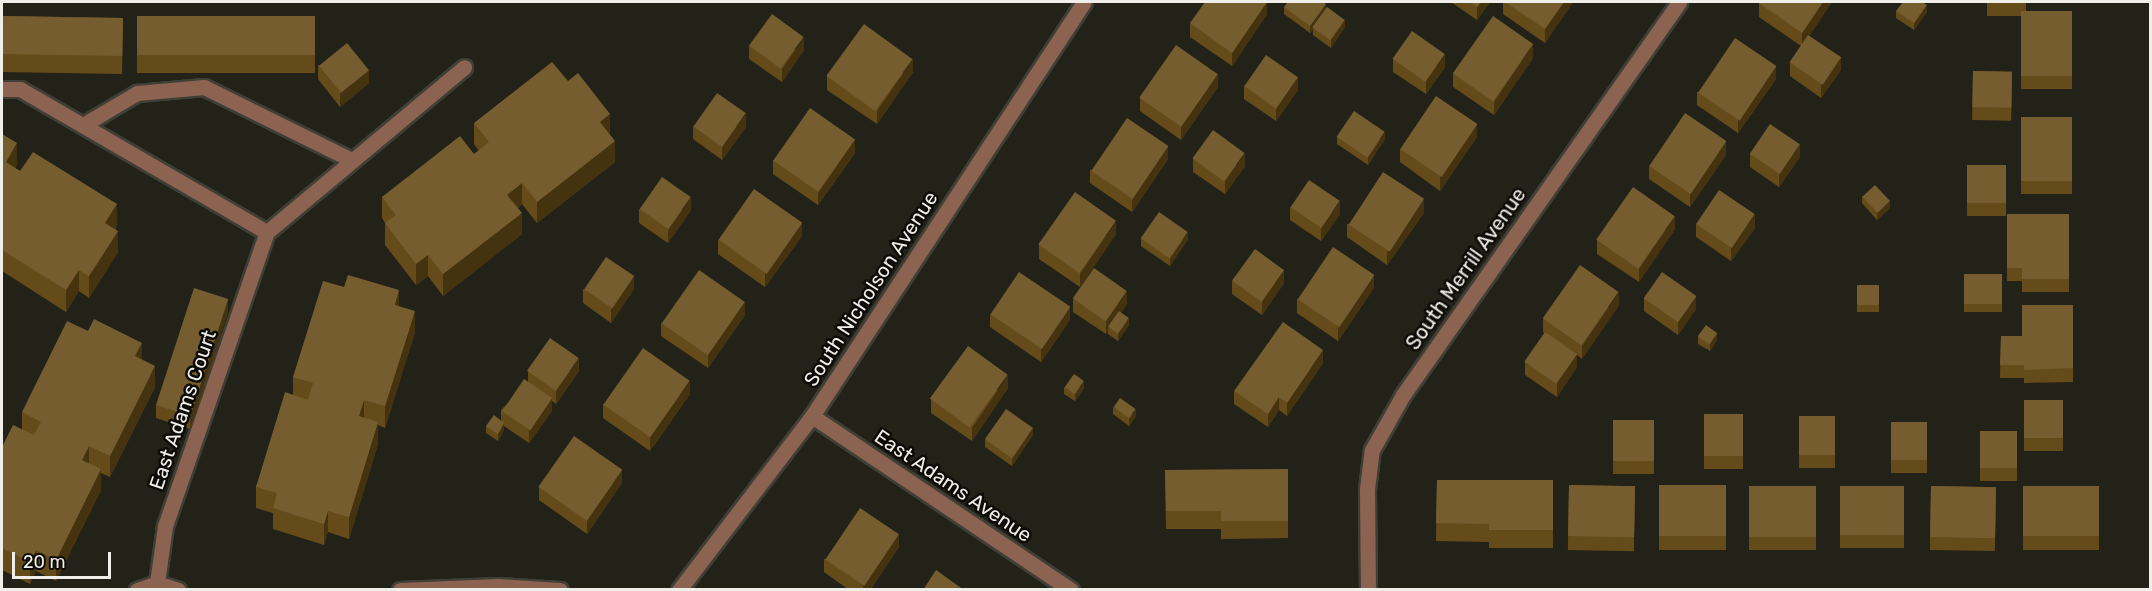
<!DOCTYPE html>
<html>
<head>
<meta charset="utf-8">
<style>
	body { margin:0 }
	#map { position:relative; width:2152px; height:591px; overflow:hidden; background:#232219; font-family:Rubik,sans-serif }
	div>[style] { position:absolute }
	.roads { filter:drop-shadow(2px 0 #403f36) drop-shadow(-2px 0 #403f36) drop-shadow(0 2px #403f36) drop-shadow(0 -2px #403f36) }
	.minor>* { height:15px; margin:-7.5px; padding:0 7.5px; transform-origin:7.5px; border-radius:7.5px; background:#8c6250 }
	.wall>* { inset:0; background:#664b1a; transform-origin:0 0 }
	.shaded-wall>* { inset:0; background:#453310 }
	.building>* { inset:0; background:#755d30; transform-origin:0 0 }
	span { translate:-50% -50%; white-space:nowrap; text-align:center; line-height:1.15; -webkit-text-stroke:5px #0c0b07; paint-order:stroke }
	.street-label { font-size:20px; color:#efeee8 }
	.frame { position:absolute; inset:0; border:3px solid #efeee8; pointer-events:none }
	.scale { position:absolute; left:12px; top:552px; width:99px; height:27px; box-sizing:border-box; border:3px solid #efeee8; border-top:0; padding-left:8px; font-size:18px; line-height:21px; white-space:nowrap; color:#efeee8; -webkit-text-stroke:4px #0c0b07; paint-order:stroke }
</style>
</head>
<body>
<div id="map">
	<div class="roads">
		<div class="minor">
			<div style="left:2px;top:89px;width:18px"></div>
			<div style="left:20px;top:89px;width:285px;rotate:30.1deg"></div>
			<div style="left:83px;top:125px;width:63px;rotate:-30.7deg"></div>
			<div style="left:137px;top:93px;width:67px;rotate:-5.1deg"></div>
			<div style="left:204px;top:87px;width:165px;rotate:26.3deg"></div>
			<div style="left:267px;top:232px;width:257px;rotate:-39.9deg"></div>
			<div style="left:812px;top:416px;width:312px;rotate:33.9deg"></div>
			<div style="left:137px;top:590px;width:21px;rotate:-19deg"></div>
			<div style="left:178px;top:590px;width:22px;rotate:-162deg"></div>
			<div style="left:157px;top:583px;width:58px;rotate:-82deg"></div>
			<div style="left:165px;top:526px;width:311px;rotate:-70.9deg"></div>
			<div style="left:400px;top:590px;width:98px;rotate:-2.3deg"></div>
			<div style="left:498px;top:586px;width:62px;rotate:3.7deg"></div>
			<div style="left:679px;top:590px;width:219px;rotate:-52.6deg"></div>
			<div style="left:812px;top:416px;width:495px;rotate:-56.7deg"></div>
			<div style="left:1368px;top:590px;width:101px;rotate:-90.6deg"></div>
			<div style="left:1367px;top:489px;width:39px;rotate:-83deg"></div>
			<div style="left:1372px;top:450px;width:63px;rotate:-60.6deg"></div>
			<div style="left:1403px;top:395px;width:480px;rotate:-54.9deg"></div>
		</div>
	</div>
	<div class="wall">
		<div style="clip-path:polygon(1267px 2px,1267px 14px,1232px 66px,1190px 37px,1190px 23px)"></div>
		<div style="clip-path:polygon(1451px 2px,1490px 2px,1477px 20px)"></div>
		<div style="clip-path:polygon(1503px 2px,1573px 2px,1545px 43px,1503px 14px)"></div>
		<div style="clip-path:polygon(1832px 2px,1809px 36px,1841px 70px,1821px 98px,1790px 76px,1790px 63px,1801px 46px,1759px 17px,1759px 3px)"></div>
		<div style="clip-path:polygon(1987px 2px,2026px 2px,2026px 11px,2072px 11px,2072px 89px,2021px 89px,2021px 16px,1987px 16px)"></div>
		<div style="clip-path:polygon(1284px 7px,1326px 8px,1345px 27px,1331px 48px,1313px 35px,1313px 30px,1310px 33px,1284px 14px)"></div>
		<div style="clip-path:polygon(1896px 11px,1927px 12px,1914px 30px,1896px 18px)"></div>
		<div style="left:2px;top:16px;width:121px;height:56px;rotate:1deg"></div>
		<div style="left:137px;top:16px;width:178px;height:57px"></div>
		<div style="clip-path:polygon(749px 46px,804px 50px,782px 82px,749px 59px)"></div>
		<div style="clip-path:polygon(1533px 58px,1494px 115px,1453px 87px,1453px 74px)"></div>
		<div style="clip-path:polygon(1393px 59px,1445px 67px,1426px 94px,1393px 72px)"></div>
		<div style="clip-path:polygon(318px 65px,369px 83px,340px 107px,318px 79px)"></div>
		<div style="left:1973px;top:71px;width:39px;height:49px;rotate:1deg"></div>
		<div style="clip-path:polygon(913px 72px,877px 124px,827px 90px,827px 76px)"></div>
		<div style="clip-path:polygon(1776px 79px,1738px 133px,1697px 105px,1697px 92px)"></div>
		<div style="clip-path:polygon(1244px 86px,1298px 90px,1276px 121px,1244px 99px)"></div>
		<div style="clip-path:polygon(1218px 87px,1181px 140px,1140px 111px,1140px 98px)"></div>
		<div style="left:2021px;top:117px;width:51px;height:77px"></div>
		<div style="clip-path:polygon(474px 123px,610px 135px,615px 162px,537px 223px,522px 204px,518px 208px,522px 234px,443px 296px,428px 276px,416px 285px,385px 245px,385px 223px,382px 218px,382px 197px,474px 154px,479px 151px,474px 144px)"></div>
		<div style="clip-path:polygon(693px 126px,746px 127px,722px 160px,693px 139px)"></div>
		<div style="clip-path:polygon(2px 134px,17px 165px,15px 168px,117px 225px,115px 229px,118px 252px,89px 298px,79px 291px,66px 312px,2px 271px)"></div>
		<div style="clip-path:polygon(1337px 137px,1385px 139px,1368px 165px,1337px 144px)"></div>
		<div style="clip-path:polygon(1477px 137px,1440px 191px,1400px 162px,1400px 149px)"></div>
		<div style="clip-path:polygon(855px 153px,818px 205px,773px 174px,773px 160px)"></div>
		<div style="clip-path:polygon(1750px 154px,1800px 157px,1779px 187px,1750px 167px)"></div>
		<div style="clip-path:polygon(1726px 155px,1690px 207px,1649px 179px,1649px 166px)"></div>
		<div style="clip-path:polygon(1168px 159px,1132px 212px,1090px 183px,1090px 170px)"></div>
		<div style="clip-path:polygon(1193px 159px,1245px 166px,1225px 194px,1193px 172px)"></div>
		<div style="left:1967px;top:165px;width:39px;height:51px"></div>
		<div style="clip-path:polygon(1862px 196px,1890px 208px,1877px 220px,1862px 203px)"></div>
		<div style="clip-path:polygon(1290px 207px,1340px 214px,1321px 241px,1290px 220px)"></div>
		<div style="clip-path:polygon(639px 209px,691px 210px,668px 243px,639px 223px)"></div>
		<div style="clip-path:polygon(1424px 213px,1387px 265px,1347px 237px,1347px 224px)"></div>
		<div style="clip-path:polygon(2007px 214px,2069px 214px,2069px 292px,2022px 292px,2022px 281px,2007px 281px)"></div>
		<div style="clip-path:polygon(1696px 224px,1755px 228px,1731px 261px,1696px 237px)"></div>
		<div style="clip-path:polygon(1675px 229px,1639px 282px,1597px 254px,1597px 240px)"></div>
		<div style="clip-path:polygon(1116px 234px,1080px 287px,1039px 259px,1039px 245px)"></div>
		<div style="clip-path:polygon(802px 236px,765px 287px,718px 254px,718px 240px)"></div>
		<div style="clip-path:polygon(1141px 239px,1188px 239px,1170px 266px,1141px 246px)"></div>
		<div style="left:1964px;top:274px;width:38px;height:38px"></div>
		<div style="clip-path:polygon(1232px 281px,1284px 283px,1262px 315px,1232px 294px)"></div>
		<div style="left:1857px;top:285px;width:22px;height:27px"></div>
		<div style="clip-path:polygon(1374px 288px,1338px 341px,1297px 313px,1297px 299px)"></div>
		<div style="clip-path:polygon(583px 289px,634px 289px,611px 323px,583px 303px)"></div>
		<div style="clip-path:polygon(1644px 298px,1696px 309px,1678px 335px,1644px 311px)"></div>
		<div style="clip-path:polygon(1073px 299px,1127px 304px,1121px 312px,1129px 325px,1118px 341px,1108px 334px,1108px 331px,1106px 334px,1073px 312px)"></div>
		<div style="clip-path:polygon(1619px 305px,1582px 359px,1577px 355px,1577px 367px,1557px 397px,1525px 375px,1525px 362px,1545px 333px,1543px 332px,1543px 319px)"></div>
		<div style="clip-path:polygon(2073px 305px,2073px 382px,2024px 383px,2024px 378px,2000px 378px,2001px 336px,2022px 336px)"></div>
		<div style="clip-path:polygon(399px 306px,415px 332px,385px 428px,378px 425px,378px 444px,349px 539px,328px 532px,324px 545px,273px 529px,273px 513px,256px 508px,256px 487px,293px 395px,293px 377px)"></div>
		<div style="clip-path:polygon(228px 312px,190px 429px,156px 418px,156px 405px)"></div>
		<div style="clip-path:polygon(990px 314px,1070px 320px,1041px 362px,990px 327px)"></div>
		<div style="clip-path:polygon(745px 315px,708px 368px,661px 336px,661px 323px)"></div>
		<div style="clip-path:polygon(1698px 336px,1717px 340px,1710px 351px,1698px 344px)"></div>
		<div style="clip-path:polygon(142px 359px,155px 387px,110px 477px,101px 473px,101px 490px,56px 581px,36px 571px,30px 584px,2px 570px,2px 447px,22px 430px,22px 412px)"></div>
		<div style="clip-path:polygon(1323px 363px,1287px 416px,1279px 410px,1268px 427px,1234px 404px,1234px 391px)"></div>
		<div style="clip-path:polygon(528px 371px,579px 371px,556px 404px,552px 401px,552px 411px,529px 443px,504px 426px,504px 430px,498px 441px,486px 433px,486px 426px,501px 421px,501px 410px,528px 382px)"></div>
		<div style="clip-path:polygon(1064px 387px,1084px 388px,1075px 401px,1064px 394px)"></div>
		<div style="clip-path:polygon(1008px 388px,972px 441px,931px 413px,931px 400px)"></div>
		<div style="clip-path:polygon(690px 394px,650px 451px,603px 418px,603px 404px)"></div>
		<div style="left:2024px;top:400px;width:39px;height:51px"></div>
		<div style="clip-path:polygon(1113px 407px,1136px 416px,1129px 426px,1113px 414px)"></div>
		<div style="left:1704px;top:414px;width:39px;height:55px"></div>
		<div style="left:1799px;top:416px;width:36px;height:52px"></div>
		<div style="left:1613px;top:420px;width:41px;height:54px"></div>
		<div style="left:1891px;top:422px;width:36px;height:51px"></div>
		<div style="left:1980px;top:431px;width:37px;height:50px"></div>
		<div style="clip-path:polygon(1033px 435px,1012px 466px,985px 447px,985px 440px)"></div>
		<div style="clip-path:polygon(1288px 469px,1288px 538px,1221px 539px,1221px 529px,1166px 529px,1165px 470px)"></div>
		<div style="clip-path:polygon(1437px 480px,1553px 480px,1553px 548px,1489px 548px,1489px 542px,1436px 541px)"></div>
		<div style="clip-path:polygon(622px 483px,587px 534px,539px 500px,539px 487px)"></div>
		<div style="left:1569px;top:485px;width:66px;height:65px;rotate:1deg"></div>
		<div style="left:1659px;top:485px;width:67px;height:65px"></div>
		<div style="left:1749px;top:486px;width:67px;height:64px"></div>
		<div style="left:1840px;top:486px;width:64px;height:62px"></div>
		<div style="left:1931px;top:486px;width:65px;height:64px;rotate:1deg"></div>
		<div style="left:2023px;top:486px;width:76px;height:64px"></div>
		<div style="clip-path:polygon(899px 547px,870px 590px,849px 590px,824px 572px,824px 559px)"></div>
	</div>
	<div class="shaded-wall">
		<div style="clip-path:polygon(1267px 2px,1267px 14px,1232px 66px,1232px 53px)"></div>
		<div style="clip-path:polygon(1481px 2px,1490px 2px,1477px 20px,1477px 7px)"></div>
		<div style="clip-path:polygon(1564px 2px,1573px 2px,1545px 43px,1545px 29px)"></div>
		<div style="clip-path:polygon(1823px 2px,1832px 2px,1802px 46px,1802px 33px)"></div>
		<div style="clip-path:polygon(1326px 4px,1326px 11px,1313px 28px,1313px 30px,1310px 33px,1310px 26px)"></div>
		<div style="clip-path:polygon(1927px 5px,1927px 12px,1914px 30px,1914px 23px)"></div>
		<div style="clip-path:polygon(1345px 20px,1345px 27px,1331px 48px,1331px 40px)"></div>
		<div style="clip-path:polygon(804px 37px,804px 50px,782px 82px,782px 69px)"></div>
		<div style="clip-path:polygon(1533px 44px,1533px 58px,1494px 115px,1494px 102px)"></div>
		<div style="clip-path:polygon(1445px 54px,1445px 67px,1426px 94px,1426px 81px)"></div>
		<div style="clip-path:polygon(1841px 57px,1841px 70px,1821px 98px,1821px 85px)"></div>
		<div style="clip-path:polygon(913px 59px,913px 72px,877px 124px,877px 111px)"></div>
		<div style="clip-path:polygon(1776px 66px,1776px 79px,1738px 133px,1738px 120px)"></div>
		<div style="clip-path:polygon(369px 70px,369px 83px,340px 107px,340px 93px)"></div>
		<div style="clip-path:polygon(1218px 74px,1218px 87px,1181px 140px,1181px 127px)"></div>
		<div style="clip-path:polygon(1298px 77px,1298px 90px,1276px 121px,1276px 108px)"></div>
		<div style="clip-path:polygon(746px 113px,746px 127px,722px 160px,722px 147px)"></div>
		<div style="clip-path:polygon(610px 114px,610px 135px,600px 122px)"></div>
		<div style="clip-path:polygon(1477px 124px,1477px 137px,1440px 191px,1440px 177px)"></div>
		<div style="clip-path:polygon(1385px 132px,1385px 139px,1368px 165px,1368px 158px)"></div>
		<div style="clip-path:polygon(855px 139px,855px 153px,818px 205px,818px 192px)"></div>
		<div style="clip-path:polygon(615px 141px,615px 162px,537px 223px,537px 202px)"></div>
		<div style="clip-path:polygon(1726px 141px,1726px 155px,1690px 207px,1690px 193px)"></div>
		<div style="clip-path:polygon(17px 143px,17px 165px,6px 183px,6px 162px)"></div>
		<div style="clip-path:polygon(1800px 144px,1800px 157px,1779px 187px,1779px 174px)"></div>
		<div style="clip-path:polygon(1168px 146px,1168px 159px,1132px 212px,1132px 198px)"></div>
		<div style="clip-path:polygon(1245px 153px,1245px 166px,1225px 194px,1225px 181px)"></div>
		<div style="clip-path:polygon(522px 183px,522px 204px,507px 216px,507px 195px)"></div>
		<div style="clip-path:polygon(691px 197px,691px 210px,668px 243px,668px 230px)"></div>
		<div style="clip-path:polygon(1424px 199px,1424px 213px,1387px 265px,1387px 252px)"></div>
		<div style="clip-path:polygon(1340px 201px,1340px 214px,1321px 241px,1321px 228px)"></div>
		<div style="clip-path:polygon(1890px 201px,1890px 208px,1877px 220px,1877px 213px)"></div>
		<div style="clip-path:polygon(117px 204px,117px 225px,105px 245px,105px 223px)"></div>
		<div style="clip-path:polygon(522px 213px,522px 234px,443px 296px,443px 274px)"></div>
		<div style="clip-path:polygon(1755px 214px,1755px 228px,1731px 261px,1731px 248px)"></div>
		<div style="clip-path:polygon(1675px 216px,1675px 229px,1639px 282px,1639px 269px)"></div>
		<div style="clip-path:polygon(1116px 221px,1116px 234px,1080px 287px,1080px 274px)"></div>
		<div style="clip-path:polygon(802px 223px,802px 236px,765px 287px,765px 274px)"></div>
		<div style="clip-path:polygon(118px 231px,118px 252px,89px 298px,89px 276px)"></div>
		<div style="clip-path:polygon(1188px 232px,1188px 239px,1170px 266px,1170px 259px)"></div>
		<div style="clip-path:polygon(428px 255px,428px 276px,416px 285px,416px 264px)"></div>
		<div style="clip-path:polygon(79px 270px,79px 291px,66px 312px,66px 290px)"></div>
		<div style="clip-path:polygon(1284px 270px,1284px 283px,1262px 315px,1262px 302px)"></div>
		<div style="clip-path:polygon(1374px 275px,1374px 288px,1338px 341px,1338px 328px)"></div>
		<div style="clip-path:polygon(634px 276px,634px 289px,611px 323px,611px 309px)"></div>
		<div style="clip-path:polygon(399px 290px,399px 312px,395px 305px)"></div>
		<div style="clip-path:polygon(1127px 291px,1127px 304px,1110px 328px,1108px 327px,1108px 331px,1106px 334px,1106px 321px)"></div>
		<div style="clip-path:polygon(1619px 292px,1619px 305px,1582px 359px,1582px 346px)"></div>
		<div style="clip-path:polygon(1696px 296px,1696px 309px,1678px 335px,1678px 322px)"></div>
		<div style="clip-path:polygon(228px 299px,228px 312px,190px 429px,190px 416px)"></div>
		<div style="clip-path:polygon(745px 302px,745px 315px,708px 368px,708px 355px)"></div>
		<div style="clip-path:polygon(1070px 307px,1070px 320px,1041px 362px,1041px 349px)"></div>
		<div style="clip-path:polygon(415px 311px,415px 332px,385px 428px,385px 406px)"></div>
		<div style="clip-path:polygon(1129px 318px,1129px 325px,1118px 341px,1118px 334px)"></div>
		<div style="clip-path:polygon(1717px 333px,1717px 340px,1710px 351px,1710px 344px)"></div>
		<div style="clip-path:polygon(142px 343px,142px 364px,135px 356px)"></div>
		<div style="clip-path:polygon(1323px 350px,1323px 363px,1287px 416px,1287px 403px)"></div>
		<div style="clip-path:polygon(1577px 354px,1577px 367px,1557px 397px,1557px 383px)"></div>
		<div style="clip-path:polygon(579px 358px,579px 371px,556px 404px,556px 391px)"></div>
		<div style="clip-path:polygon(155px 366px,155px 387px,110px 477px,110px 456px)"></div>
		<div style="clip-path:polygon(1008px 375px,1008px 388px,972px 441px,972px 428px)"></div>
		<div style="clip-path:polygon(690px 381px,690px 394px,650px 451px,650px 437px)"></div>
		<div style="clip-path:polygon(1084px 381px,1084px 388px,1075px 401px,1075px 394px)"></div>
		<div style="clip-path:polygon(1279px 397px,1279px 410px,1268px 427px,1268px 414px)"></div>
		<div style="clip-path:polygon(552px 398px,552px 411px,529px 443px,529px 430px)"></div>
		<div style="clip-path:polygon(364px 400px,364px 421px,359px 416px)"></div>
		<div style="clip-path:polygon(1136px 409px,1136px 416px,1129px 426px,1129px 419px)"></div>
		<div style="clip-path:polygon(378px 422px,378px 444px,349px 539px,349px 517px)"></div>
		<div style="clip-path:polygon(504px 423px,504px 430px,498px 441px,498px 434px)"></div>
		<div style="clip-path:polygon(1033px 428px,1033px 435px,1012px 466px,1012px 459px)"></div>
		<div style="clip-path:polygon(89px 446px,89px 467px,82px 460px)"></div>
		<div style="clip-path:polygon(101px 469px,101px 490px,56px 581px,56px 560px)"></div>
		<div style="clip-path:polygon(622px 470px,622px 483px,587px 534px,587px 521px)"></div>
		<div style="clip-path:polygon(328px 511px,328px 532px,324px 545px,324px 524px)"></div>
		<div style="clip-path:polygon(899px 534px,899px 547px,870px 590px,863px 590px,863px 586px)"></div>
		<div style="clip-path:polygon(36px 550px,36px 571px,30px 584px,30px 562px)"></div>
	</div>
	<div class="building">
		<div style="clip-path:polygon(1205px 2px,1267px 2px,1232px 53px,1190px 23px)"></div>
		<div style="clip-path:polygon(1288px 2px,1323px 2px,1326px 4px,1310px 26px,1284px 7px)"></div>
		<div style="clip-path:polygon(1470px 2px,1481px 2px,1477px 7px)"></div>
		<div style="clip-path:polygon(1505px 2px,1564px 2px,1545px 29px)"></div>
		<div style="clip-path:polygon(1761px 2px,1823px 2px,1802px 33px,1759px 3px)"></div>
		<div style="clip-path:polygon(1903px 2px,1922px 2px,1927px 5px,1914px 23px,1896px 11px)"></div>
		<div style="left:1987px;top:2px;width:39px;height:1px"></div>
		<div style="left:1327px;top:7px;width:22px;height:25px;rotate:36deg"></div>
		<div style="left:2021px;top:11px;width:51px;height:65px"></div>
		<div style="left:772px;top:14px;width:39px;height:39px;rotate:36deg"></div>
		<div style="left:2px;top:16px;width:121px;height:38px;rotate:1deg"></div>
		<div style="left:137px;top:16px;width:178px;height:39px"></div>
		<div style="left:1493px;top:16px;width:49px;height:70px;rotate:35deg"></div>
		<div style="left:864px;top:24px;width:60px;height:64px;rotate:36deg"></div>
		<div style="left:1412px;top:31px;width:40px;height:34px;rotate:35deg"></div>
		<div style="left:1808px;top:35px;width:40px;height:33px;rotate:34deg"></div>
		<div style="left:1735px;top:38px;width:50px;height:66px;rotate:34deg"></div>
		<div style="left:347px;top:43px;width:35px;height:36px;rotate:51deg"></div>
		<div style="left:1176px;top:45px;width:51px;height:64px;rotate:35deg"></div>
		<div style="left:1266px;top:55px;width:39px;height:38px;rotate:35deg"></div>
		<div style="clip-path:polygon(552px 62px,568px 81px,578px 73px,610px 114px,600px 122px,615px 141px,537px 202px,522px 183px,507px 195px,522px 213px,443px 274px,428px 255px,416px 264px,385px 223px,396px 215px,382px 197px,460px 136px,474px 154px,489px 142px,474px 123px)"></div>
		<div style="left:1973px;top:71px;width:39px;height:36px;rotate:1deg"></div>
		<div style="left:717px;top:93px;width:35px;height:41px;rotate:35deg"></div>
		<div style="left:1436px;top:96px;width:50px;height:64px;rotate:34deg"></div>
		<div style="left:810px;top:108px;width:55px;height:64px;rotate:35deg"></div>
		<div style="left:1354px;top:111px;width:37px;height:31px;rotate:34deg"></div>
		<div style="left:1685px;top:113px;width:50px;height:64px;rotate:34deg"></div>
		<div style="left:2021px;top:117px;width:51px;height:64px"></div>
		<div style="left:1127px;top:118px;width:50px;height:64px;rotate:34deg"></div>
		<div style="left:1770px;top:124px;width:36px;height:36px;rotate:34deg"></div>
		<div style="left:1213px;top:130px;width:39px;height:35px;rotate:36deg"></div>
		<div style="clip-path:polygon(2px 134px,17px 143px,6px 162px,20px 171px,33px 152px,117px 204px,105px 223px,118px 231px,89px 276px,79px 270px,66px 290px,2px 250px)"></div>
		<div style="left:1967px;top:165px;width:39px;height:38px"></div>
		<div style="left:1383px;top:172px;width:49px;height:63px;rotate:33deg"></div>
		<div style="left:662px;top:177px;width:35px;height:39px;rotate:35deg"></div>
		<div style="left:1309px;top:180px;width:37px;height:33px;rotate:34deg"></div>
		<div style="left:1875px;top:185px;width:22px;height:17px;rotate:47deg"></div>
		<div style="left:1633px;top:187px;width:51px;height:64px;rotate:35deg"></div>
		<div style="left:754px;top:189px;width:59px;height:62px;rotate:35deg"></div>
		<div style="left:1719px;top:190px;width:43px;height:41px;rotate:34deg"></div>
		<div style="left:1075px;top:192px;width:50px;height:64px;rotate:35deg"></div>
		<div style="left:1159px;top:212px;width:35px;height:32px;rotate:35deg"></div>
		<div style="clip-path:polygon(2007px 214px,2069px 214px,2069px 279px,2022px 279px,2022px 268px,2007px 268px)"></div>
		<div style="left:1333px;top:247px;width:50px;height:63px;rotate:34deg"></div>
		<div style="left:1255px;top:249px;width:36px;height:39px;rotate:36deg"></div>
		<div style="left:606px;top:257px;width:34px;height:39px;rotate:34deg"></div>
		<div style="left:1580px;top:265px;width:47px;height:65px;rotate:35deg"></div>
		<div style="left:1094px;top:268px;width:40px;height:37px;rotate:35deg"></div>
		<div style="left:699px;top:270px;width:56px;height:65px;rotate:35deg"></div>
		<div style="left:1019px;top:272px;width:62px;height:51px;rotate:34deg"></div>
		<div style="left:1662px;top:272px;width:42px;height:32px;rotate:35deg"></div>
		<div style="left:1964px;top:274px;width:38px;height:30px"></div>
		<div style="clip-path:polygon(348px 275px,399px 290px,395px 305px,415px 311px,385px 406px,364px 400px,359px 416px,378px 422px,349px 517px,328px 511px,324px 524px,273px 508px,277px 493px,256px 487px,285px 392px,308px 400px,313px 383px,293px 377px,323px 281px,344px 287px)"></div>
		<div style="left:1857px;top:285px;width:22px;height:20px"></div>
		<div style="left:194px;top:288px;width:36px;height:123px;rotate:18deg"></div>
		<div style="clip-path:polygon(2022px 305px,2073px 305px,2073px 368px,2024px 370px,2024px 365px,2000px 365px,2001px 336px,2022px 336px)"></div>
		<div style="left:1119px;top:311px;width:12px;height:19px;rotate:35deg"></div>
		<div style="clip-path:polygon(94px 319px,142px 343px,135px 356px,155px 366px,110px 456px,89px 446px,82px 460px,101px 469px,56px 560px,36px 550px,30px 562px,2px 548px,2px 447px,13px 425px,34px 435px,41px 422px,22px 412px,67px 321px,88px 331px)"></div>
		<div style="clip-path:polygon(1283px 322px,1323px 350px,1287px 403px,1279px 397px,1268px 414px,1234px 391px)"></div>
		<div style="left:1706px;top:325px;width:14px;height:14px;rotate:36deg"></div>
		<div style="left:1545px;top:332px;width:39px;height:36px;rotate:35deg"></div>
		<div style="left:550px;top:338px;width:35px;height:40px;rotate:35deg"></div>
		<div style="left:968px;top:346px;width:49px;height:65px;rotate:36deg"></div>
		<div style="left:643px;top:348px;width:57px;height:69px;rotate:35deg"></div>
		<div style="left:1074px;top:374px;width:12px;height:16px;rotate:35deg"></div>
		<div style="left:524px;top:379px;width:34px;height:39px;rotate:34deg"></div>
		<div style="left:1120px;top:398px;width:19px;height:11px;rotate:35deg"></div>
		<div style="left:2024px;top:400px;width:39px;height:38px"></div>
		<div style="left:1006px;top:409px;width:33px;height:37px;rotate:35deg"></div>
		<div style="left:1704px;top:414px;width:39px;height:42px"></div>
		<div style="clip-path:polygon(494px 415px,504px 423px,498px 434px,486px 426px)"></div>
		<div style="left:1799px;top:416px;width:36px;height:39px"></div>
		<div style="left:1613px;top:420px;width:41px;height:41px"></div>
		<div style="left:1891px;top:422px;width:36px;height:38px"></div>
		<div style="left:1980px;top:431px;width:37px;height:37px"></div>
		<div style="left:574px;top:436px;width:59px;height:62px;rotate:35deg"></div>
		<div style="clip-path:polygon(1288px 469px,1288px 521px,1221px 521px,1221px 511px,1166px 511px,1165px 470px)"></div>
		<div style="clip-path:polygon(1437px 480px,1553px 480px,1553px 530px,1489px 530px,1489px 524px,1436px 523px)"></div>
		<div style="left:1569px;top:485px;width:66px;height:51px;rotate:1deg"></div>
		<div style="left:1659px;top:485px;width:67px;height:51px"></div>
		<div style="left:1749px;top:486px;width:67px;height:51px"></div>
		<div style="left:1840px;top:486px;width:64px;height:49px"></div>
		<div style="left:1931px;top:486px;width:65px;height:51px;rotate:1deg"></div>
		<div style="left:2023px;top:486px;width:76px;height:50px"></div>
		<div style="left:860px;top:508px;width:47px;height:62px;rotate:34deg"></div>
		<div style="clip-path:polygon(936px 570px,964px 590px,923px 590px)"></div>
	</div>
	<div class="street-label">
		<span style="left:1466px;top:269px;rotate:-55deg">South Merrill Avenue</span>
		<span style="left:871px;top:289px;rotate:-57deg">South Nicholson Avenue</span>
		<span style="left:183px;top:410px;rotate:-71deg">East Adams Court</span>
		<span style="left:953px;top:486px;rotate:34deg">East Adams Avenue</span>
	</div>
	<div class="frame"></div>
	<div class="scale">20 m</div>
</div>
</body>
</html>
